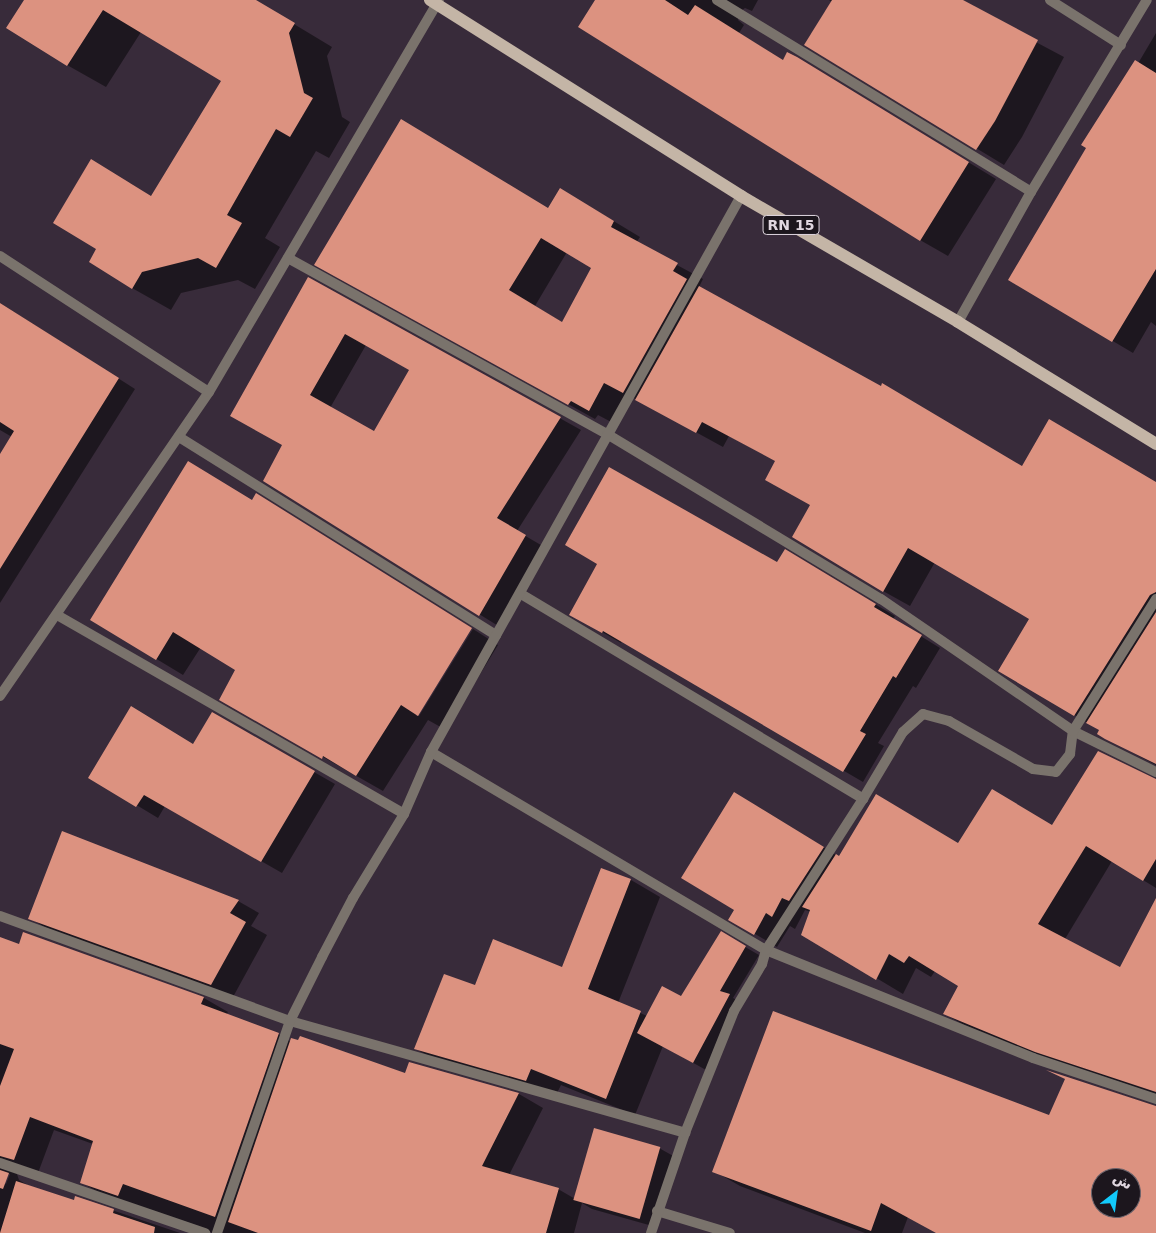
<!DOCTYPE html>
<html>
<head>
<meta charset="utf-8">
<style>
	body { margin:0 }
	#map { position:relative; width:1156px; height:1233px; overflow:hidden; background:#382b3a; font-family:"DejaVu Sans","Noto Naskh Arabic",sans-serif }
	div>[style] { position:absolute }
	.shadow>* { inset:0; background:#0007 }
	.building>* { inset:0; background:#dc9280; transform-origin:0 0 }
	.minor>* { height:10px; margin:-5px; padding:0 5px; transform-origin:5px; border-radius:5px; background:#7a736c }
	.primary>* { height:12px; margin:-6px; padding:0 6px; transform-origin:6px; border-radius:6px; background:#c4b5a6 }
	span { translate:-50% -50%; white-space:nowrap; text-align:center; line-height:1.15; -webkit-text-stroke:5px #1c161d; paint-order:stroke }
	.shield-label span { padding:1px 4px; background:#1c161d; border:1px solid; border-radius:4px; -webkit-text-stroke-width:0 }
	.shield-label { font-size:14px; color:#e0d7e0; font-weight:700 }
	.north { position:absolute; left:1091px; top:1168px; width:50px; height:50px; box-sizing:border-box; background:#1c161d; border:1px solid #6a636b; border-radius:50%; rotate:30deg; font-size:14px; font-weight:700; line-height:20px; text-align:center; color:#e0d7e0 }
	.north::after { content:''; display:block; margin:auto; width:18px; height:22px; background:#12cafb; clip-path:polygon(50% 0,100% 100%,50% 72%,0 100%) }
</style>
</head>
<body>
<div id="map">
	<div class="shadow">
		<div style="clip-path:polygon(26px 0,254px 0,332px 47px,327px 56px,342px 117px,350px 122px,329px 158px,316px 151px,265px 238px,280px 247px,255px 289px,238px 280px,181px 293px,171px 310px,132px 288px,98px 249px,130px 183px,152px 197px,223px 81px,141px 32px,106px 87px,67px 65px)"></div>
		<div style="clip-path:polygon(597px 0,758px 0,752px 11px,745px 8px,738px 13px,738px 20px,744px 25px,739px 33px,784px 61px,825px 75px,996px 179px,948px 256px,920px 240px)"></div>
		<div style="clip-path:polygon(829px 0,957px 0,1064px 57px,1022px 137px,1004px 165px,806px 45px,832px 2px)"></div>
		<div style="clip-path:polygon(1156px 33px,1156px 326px,1151px 322px,1133px 353px,1010px 280px)"></div>
		<div style="clip-path:polygon(evenodd,587px 205px,640px 237px,636px 243px,703px 279px,699px 287px,1023px 467px,1156px 483px,1156px 765px,1106px 738px,1100px 730px,1000px 671px,1031px 619px,935px 562px,910px 606px,883px 591px,776px 461px,729px 436px,723px 447px,630px 396px,615px 424px,598px 415px,595px 419px,342px 279px,549px 209px,587px 205px,567px 252px,593px 267px,563px 323px,535px 306px,567px 252px)"></div>
		<div style="clip-path:polygon(evenodd,308px 278px,581px 430px,517px 531px,546px 548px,500px 627px,264px 481px,284px 445px,308px 278px,366px 345px,410px 370px,374px 432px,330px 408px,366px 345px)"></div>
		<div style="clip-path:polygon(0 303px,135px 389px,0 603px,0 456px,12px 437px,0 430px)"></div>
		<div style="clip-path:polygon(253px 501px,471px 628px,416px 716px,419px 716px,473px 629px,498px 645px,446px 730px,428px 720px,383px 791px,221px 699px,237px 669px,201px 647px,183px 675px,92px 620px)"></div>
		<div style="clip-path:polygon(804px 562px,895px 616px,893px 619px,940px 648px,916px 688px,913px 686px,878px 743px,884px 746px,863px 782px,622px 641px,621px 643px,571px 614px,778px 564px)"></div>
		<div style="clip-path:polygon(212px 714px,335px 784px,282px 873px,165px 806px,158px 818px,90px 777px,194px 745px)"></div>
		<div style="clip-path:polygon(1156px 779px,1156px 888px,1112px 861px,1065px 939px,1121px 968px,1156px 900px,1156px 1097px,1063px 1066px,971px 1029px,945px 1014px,960px 986px,935px 971px,931px 977px,916px 968px,903px 994px,803px 934px,811px 912px,805px 910px,795px 929px,790px 926px,777px 947px,730px 919px,736px 910px,757px 806px,839px 857px,959px 845px,1052px 826px)"></div>
		<div style="clip-path:polygon(602px 869px,631px 880px,660px 897px,618px 1003px,647px 1016px,681px 998px,721px 933px,759px 955px,733px 998px,742px 1003px,706px 1070px,663px 1046px,635px 1115px,561px 1085px,555px 1097px,445px 1065px,416px 1049px,475px 987px,563px 968px)"></div>
		<div style="clip-path:polygon(238px 901px,259px 913px,251px 926px,267px 935px,233px 997px,51px 931px,30px 918px)"></div>
		<div style="clip-path:polygon(evenodd,24px 933px,204px 998px,228px 1012px,226px 1015px,278px 1034px,291px 1042px,405px 1075px,410px 1063px,519px 1094px,543px 1108px,509px 1175px,558px 1189px,577px 1200px,659px 1148px,675px 1157px,656px 1227px,592px 1209px,582px 1203px,574px 1233px,213px 1233px,105px 1196px,81px 1182px,93px 1144px,54px 1130px,38px 1173px,24px 1169px,17px 1174px,19px 1180px,29px 1186px,75px 1202px,76px 1198px,180px 1233px,0 1233px,0 938px,19px 945px,24px 933px,7px 1174px,10px 1174px,6px 1184px,4px 1183px,7px 1174px)"></div>
		<div style="clip-path:polygon(evenodd,1058px 1075px,1156px 1106px,1156px 1233px,937px 1233px,908px 1217px,902px 1233px,865px 1233px,740px 1186px,714px 1171px,1050px 1116px,1066px 1079px,1058px 1075px,1101px 1178px,1131px 1178px,1131px 1208px,1101px 1208px,1101px 1178px)"></div>
	</div>
	<div class="building">
		<div style="clip-path:polygon(24px 0,256px 0,295px 23px,289px 33px,304px 93px,313px 98px,290px 137px,276px 129px,227px 215px,242px 223px,216px 268px,198px 258px,142px 272px,132px 289px,89px 262px,96px 249px,53px 223px,91px 159px,151px 196px,221px 81px,103px 10px,67px 66px,6px 28px)"></div>
		<div style="clip-path:polygon(595px 0,665px 0,688px 15px,695px 5px,783px 60px,787px 52px,797px 57px,969px 162px,920px 241px,578px 27px)"></div>
		<div style="clip-path:polygon(832px 0,963px 0,1038px 40px,995px 121px,976px 150px,804px 45px)"></div>
		<div style="clip-path:polygon(1135px 60px,1156px 73px,1156px 269px,1112px 342px,1008px 280px,1086px 148px,1081px 145px)"></div>
		<div style="clip-path:polygon(evenodd,401px 119px,548px 208px,560px 188px,614px 221px,611px 227px,678px 263px,673px 271px,687px 279px,623px 393px,604px 383px,589px 411px,571px 401px,568px 405px,314px 265px,401px 119px,541px 238px,591px 268px,562px 322px,509px 290px,541px 238px)"></div>
		<div style="clip-path:polygon(evenodd,308px 277px,561px 417px,497px 518px,526px 535px,479px 616px,263px 481px,282px 445px,230px 416px,308px 277px,345px 334px,409px 370px,374px 431px,310px 395px,345px 334px)"></div>
		<div style="clip-path:polygon(699px 286px,881px 386px,882px 383px,1022px 466px,1049px 419px,1156px 482px,1156px 592px,1150px 595px,1074px 716px,998px 671px,1029px 619px,908px 548px,883px 592px,792px 537px,810px 505px,765px 480px,775px 461px,702px 422px,696px 433px,635px 400px)"></div>
		<div style="clip-path:polygon(0 303px,119px 378px,0 569px,0 454px,14px 431px,0 422px)"></div>
		<div style="clip-path:polygon(188px 461px,252px 500px,256px 493px,472px 628px,418px 716px,401px 705px,356px 776px,323px 756px,322px 759px,219px 700px,235px 670px,173px 632px,156px 660px,90px 620px)"></div>
		<div style="clip-path:polygon(609px 467px,777px 562px,785px 549px,876px 604px,874px 607px,922px 635px,896px 678px,893px 676px,860px 731px,866px 734px,843px 772px,603px 631px,602px 633px,569px 615px,597px 564px,565px 545px)"></div>
		<div style="clip-path:polygon(1156px 612px,1156px 764px,1105px 739px,1097px 734px,1099px 730px,1086px 723px)"></div>
		<div style="clip-path:polygon(131px 706px,193px 744px,212px 712px,315px 771px,261px 862px,144px 795px,136px 807px,88px 778px)"></div>
		<div style="clip-path:polygon(1098px 751px,1156px 779px,1156px 859px,1143px 881px,1086px 846px,1038px 924px,1120px 967px,1156px 898px,1156px 1092px,1035px 1052px,943px 1014px,958px 986px,909px 956px,904px 963px,889px 954px,876px 980px,801px 935px,810px 910px,802px 907px,836px 854px,839px 856px,876px 794px,958px 843px,992px 789px,1052px 825px)"></div>
		<div style="clip-path:polygon(734px 792px,824px 847px,789px 901px,782px 898px,772px 917px,766px 913px,754px 935px,728px 920px,734px 910px,681px 878px)"></div>
		<div style="clip-path:polygon(62px 831px,239px 900px,230px 913px,246px 922px,211px 985px,28px 919px)"></div>
		<div style="clip-path:polygon(601px 868px,631px 879px,588px 989px,641px 1011px,606px 1099px,531px 1069px,526px 1081px,414px 1049px,444px 974px,475px 985px,493px 939px,562px 967px)"></div>
		<div style="clip-path:polygon(721px 931px,746px 946px,720px 991px,730px 994px,693px 1063px,637px 1033px,662px 986px,681px 996px)"></div>
		<div style="clip-path:polygon(23px 932px,204px 997px,201px 1004px,279px 1033px,215px 1217px,123px 1184px,118px 1196px,80px 1183px,93px 1141px,30px 1117px,14px 1160px,0 1156px,0 1086px,14px 1049px,0 1044px,0 937px,19px 944px)"></div>
		<div style="clip-path:polygon(evenodd,773px 1011px,1049px 1115px,1065px 1079px,1046px 1070px,1156px 1106px,1156px 1233px,936px 1233px,881px 1203px,871px 1231px,712px 1172px,773px 1011px,1101px 1178px,1131px 1178px,1131px 1208px,1101px 1208px,1101px 1178px)"></div>
		<div style="clip-path:polygon(300px 1036px,405px 1073px,409px 1062px,519px 1093px,482px 1166px,559px 1188px,546px 1233px,258px 1233px,228px 1222px,291px 1038px,298px 1040px)"></div>
		<div style="left:594px;top:1128px;width:69px;height:75px;rotate:16deg"></div>
		<div style="clip-path:polygon(0 1170px,9px 1173px,3px 1189px,0 1188px)"></div>
		<div style="clip-path:polygon(16px 1181px,74px 1200px,75px 1196px,114px 1209px,113px 1213px,155px 1227px,154px 1233px,0 1233px)"></div>
	</div>
	<div class="minor">
		<div style="left:717px;top:0;width:368px;rotate:31.4deg"></div>
		<div style="left:1050px;top:0;width:84px;rotate:32.4deg"></div>
		<div style="left:0;top:256px;width:249px;rotate:33.1deg"></div>
		<div style="left:288px;top:258px;width:364px;rotate:28.9deg"></div>
		<div style="left:607px;top:434px;width:320px;rotate:31.1deg"></div>
		<div style="left:881px;top:599px;width:233px;rotate:34.5deg"></div>
		<div style="left:1073px;top:731px;width:93px;rotate:26.3deg"></div>
		<div style="left:958px;top:322px;width:149px;rotate:-60.7deg"></div>
		<div style="left:1031px;top:192px;width:224px;rotate:-58.9deg"></div>
		<div style="left:179px;top:437px;width:374px;rotate:32deg"></div>
		<div style="left:521px;top:594px;width:399px;rotate:30.9deg"></div>
		<div style="left:57px;top:615px;width:400px;rotate:29.8deg"></div>
		<div style="left:0;top:696px;width:369px;rotate:-55.5deg"></div>
		<div style="left:209px;top:392px;width:454px;rotate:-59.6deg"></div>
		<div style="left:431px;top:752px;width:389px;rotate:30.6deg"></div>
		<div style="left:766px;top:950px;width:288px;rotate:22deg"></div>
		<div style="left:1033px;top:1058px;width:130px;rotate:18.4deg"></div>
		<div style="left:0;top:916px;width:308px;rotate:19.9deg"></div>
		<div style="left:290px;top:1021px;width:411px;rotate:15.8deg"></div>
		<div style="left:0;top:1163px;width:217px;rotate:18.9deg"></div>
		<div style="left:657px;top:1211px;width:76px;rotate:16.8deg"></div>
		<div style="left:217px;top:1233px;width:224px;rotate:-71deg"></div>
		<div style="left:290px;top:1021px;width:72px;rotate:-63.4deg"></div>
		<div style="left:322px;top:957px;width:67px;rotate:-62.3deg"></div>
		<div style="left:353px;top:898px;width:98px;rotate:-58.7deg"></div>
		<div style="left:404px;top:814px;width:68px;rotate:-66.5deg"></div>
		<div style="left:431px;top:752px;width:637px;rotate:-60.86deg"></div>
		<div style="left:651px;top:1233px;width:106px;rotate:-71.2deg"></div>
		<div style="left:685px;top:1133px;width:131px;rotate:-68.1deg"></div>
		<div style="left:734px;top:1011px;width:55px;rotate:-59.2deg"></div>
		<div style="left:762px;top:964px;width:15px;rotate:-74deg"></div>
		<div style="left:766px;top:950px;width:179px;rotate:-57.3deg"></div>
		<div style="left:863px;top:799px;width:78px;rotate:-59.2deg"></div>
		<div style="left:903px;top:732px;width:27px;rotate:-42deg"></div>
		<div style="left:923px;top:714px;width:27px;rotate:15deg"></div>
		<div style="left:949px;top:721px;width:97px;rotate:29.7deg"></div>
		<div style="left:1033px;top:769px;width:23px;rotate:7deg"></div>
		<div style="left:1056px;top:772px;width:23px;rotate:-52deg"></div>
		<div style="left:1070px;top:754px;width:23px;rotate:-83deg"></div>
		<div style="left:1073px;top:731px;width:156px;rotate:-57.8deg"></div>
	</div>
	<div class="primary">
		<div style="left:430px;top:0;width:368px;rotate:32.2deg"></div>
		<div style="left:741px;top:196px;width:251px;rotate:30.1deg"></div>
		<div style="left:958px;top:322px;width:233px;rotate:31.6deg"></div>
	</div>
	<div class="shield-label">
		<span style="left:791px;top:225px">RN 15</span>
	</div>
	<div class="north">ش</div>
</div>
</body>
</html>
